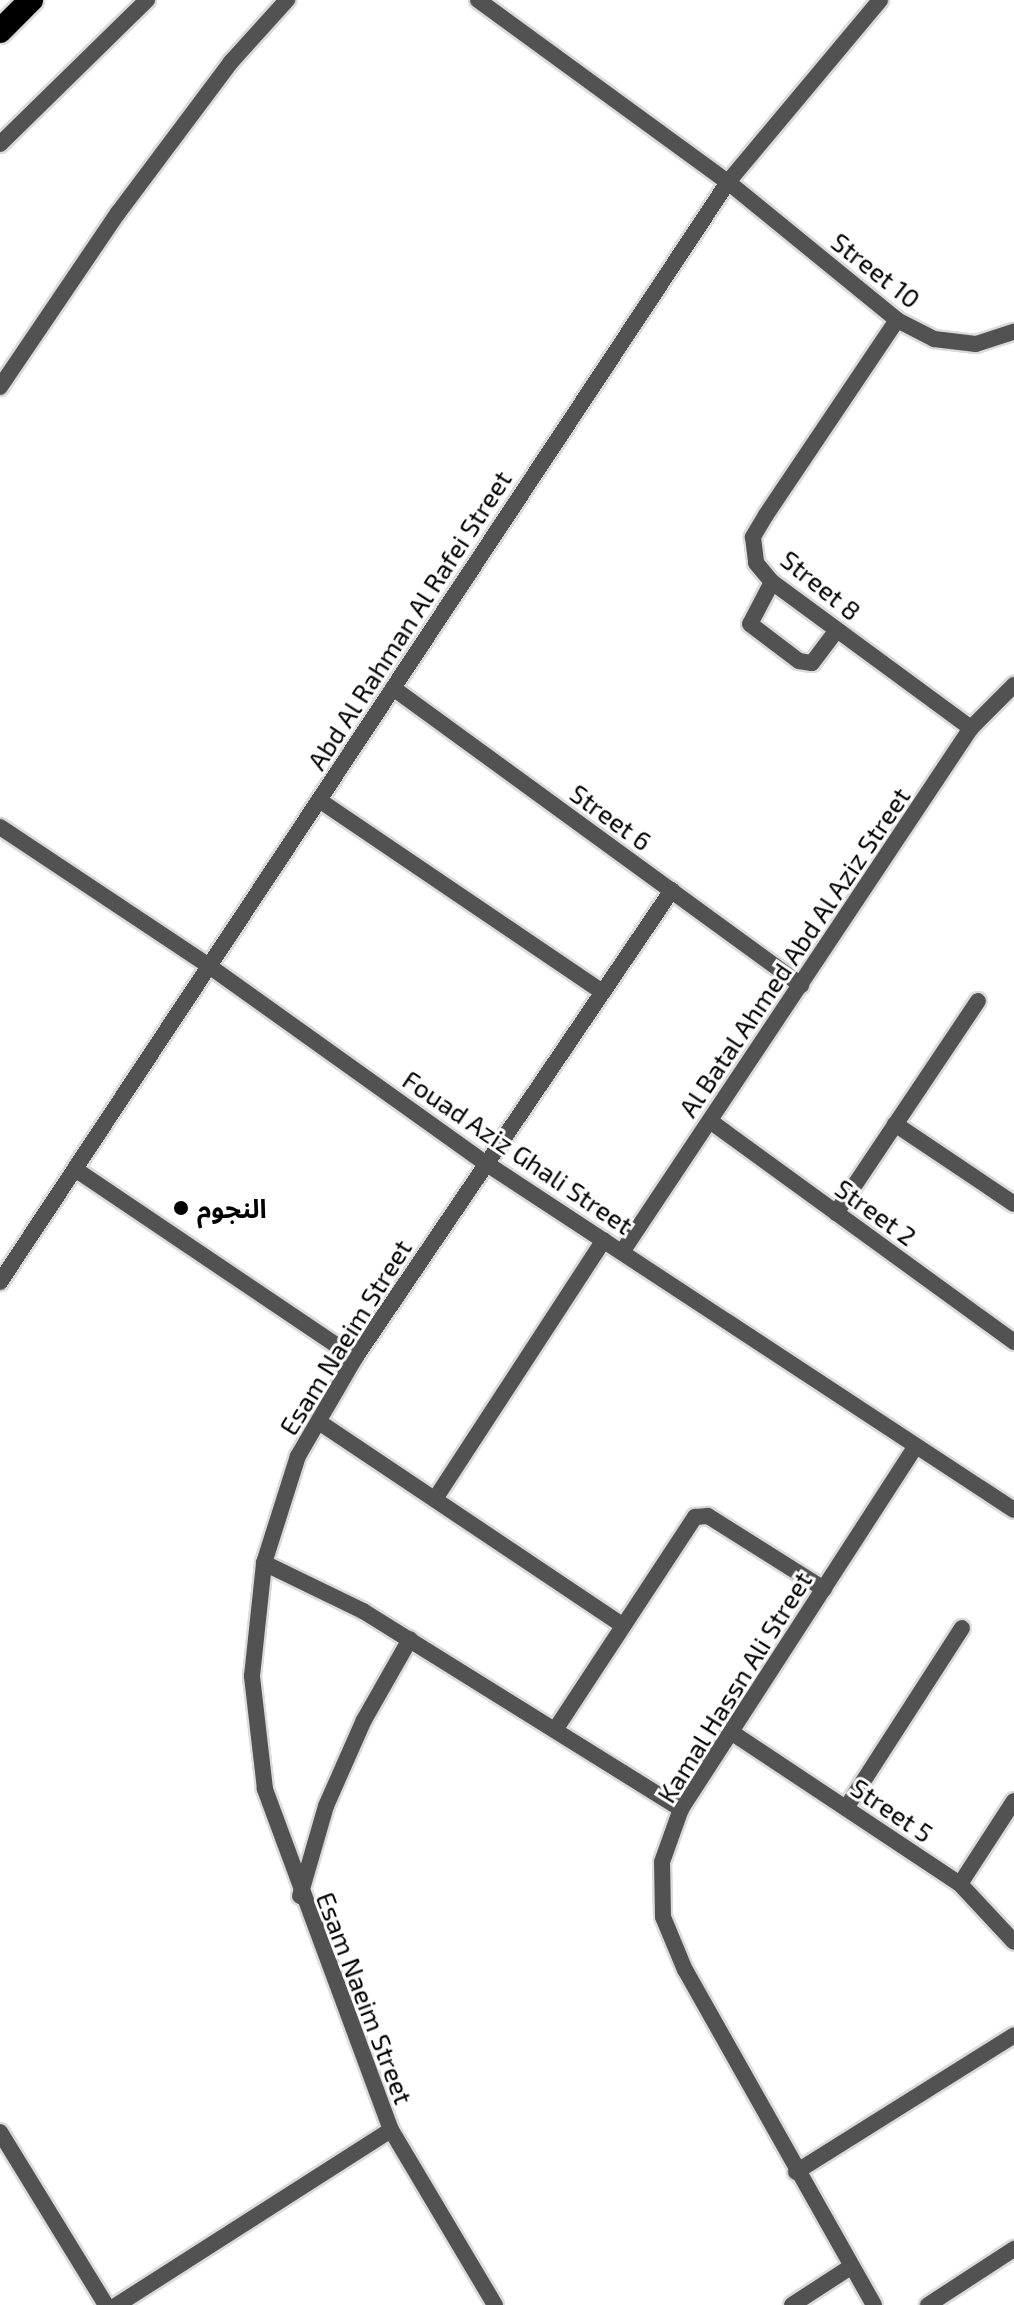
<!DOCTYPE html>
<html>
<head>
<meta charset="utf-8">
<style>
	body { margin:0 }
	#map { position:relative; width:1014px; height:2305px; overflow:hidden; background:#fff; font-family:"Exo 2","Noto Sans Arabic",sans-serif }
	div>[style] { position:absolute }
	.roads { filter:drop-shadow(2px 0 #dbdbdb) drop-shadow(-2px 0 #dbdbdb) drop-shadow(0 2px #dbdbdb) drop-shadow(0 -2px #dbdbdb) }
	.lane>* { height:16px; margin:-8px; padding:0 8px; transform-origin:8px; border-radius:8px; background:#525252 }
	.street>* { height:16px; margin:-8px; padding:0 8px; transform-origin:8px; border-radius:8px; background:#525252 }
	.highway>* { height:24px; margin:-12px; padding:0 12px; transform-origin:12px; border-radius:12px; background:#000 }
	.dots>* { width:22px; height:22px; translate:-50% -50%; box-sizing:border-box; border:4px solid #fff; border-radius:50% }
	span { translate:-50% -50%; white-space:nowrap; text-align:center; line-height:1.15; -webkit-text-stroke:6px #fff; paint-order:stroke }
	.street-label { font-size:26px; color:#000 }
	.poi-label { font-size:26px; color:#000; font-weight:700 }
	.left { translate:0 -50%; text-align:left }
</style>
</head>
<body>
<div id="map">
	<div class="roads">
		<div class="lane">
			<div style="left:772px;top:582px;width:47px;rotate:117.6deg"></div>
			<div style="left:750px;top:624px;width:61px;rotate:37.1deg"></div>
			<div style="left:799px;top:661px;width:13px;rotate:9deg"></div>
			<div style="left:812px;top:663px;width:41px;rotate:-52.9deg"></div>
			<div style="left:846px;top:1808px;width:214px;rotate:-57.2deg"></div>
		</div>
		<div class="street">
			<div style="left:478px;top:0;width:309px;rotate:36.1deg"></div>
			<div style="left:728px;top:182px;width:218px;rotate:39.2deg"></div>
			<div style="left:897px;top:320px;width:42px;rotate:27.2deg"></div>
			<div style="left:934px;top:339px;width:42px;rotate:6.8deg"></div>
			<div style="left:976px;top:344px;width:40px;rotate:-18deg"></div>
			<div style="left:0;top:144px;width:206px;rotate:-44.4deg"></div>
			<div style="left:897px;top:320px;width:235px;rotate:123.9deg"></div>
			<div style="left:766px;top:515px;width:26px;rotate:121deg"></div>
			<div style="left:753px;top:537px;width:26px;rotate:83deg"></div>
			<div style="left:756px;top:563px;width:25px;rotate:50deg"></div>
			<div style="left:772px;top:582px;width:247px;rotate:36.3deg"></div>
			<div style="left:0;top:387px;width:210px;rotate:-55.9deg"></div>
			<div style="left:118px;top:213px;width:189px;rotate:-53.2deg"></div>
			<div style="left:231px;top:62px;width:84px;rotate:-47.9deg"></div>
			<div style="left:393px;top:688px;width:505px;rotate:36.05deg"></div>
			<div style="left:319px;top:800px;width:343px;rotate:34.1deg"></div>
			<div style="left:0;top:827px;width:251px;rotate:33.6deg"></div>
			<div style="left:209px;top:966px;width:341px;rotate:35.5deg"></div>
			<div style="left:487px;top:1164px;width:630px;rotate:33.29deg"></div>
			<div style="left:710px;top:1121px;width:376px;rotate:36deg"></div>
			<div style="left:895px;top:1124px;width:143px;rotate:33.9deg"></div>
			<div style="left:75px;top:1169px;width:338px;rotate:34deg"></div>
			<div style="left:836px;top:1213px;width:255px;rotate:-56.2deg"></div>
			<div style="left:622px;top:1252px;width:630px;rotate:-56.34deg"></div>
			<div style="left:971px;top:728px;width:61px;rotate:-45deg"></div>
			<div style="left:0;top:1282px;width:1319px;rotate:-56.5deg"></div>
			<div style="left:728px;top:182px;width:237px;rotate:-50.1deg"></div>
			<div style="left:319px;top:1422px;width:365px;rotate:33.8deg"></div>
			<div style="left:435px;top:1499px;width:309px;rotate:-56.9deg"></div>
			<div style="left:264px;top:1563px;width:110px;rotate:25.9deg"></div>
			<div style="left:363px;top:1611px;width:375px;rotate:31.9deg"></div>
			<div style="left:555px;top:1730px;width:255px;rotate:-56.7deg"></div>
			<div style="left:695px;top:1517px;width:13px;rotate:-4deg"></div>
			<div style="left:708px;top:1516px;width:137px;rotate:32.2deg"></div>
			<div style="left:731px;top:1732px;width:275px;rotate:33.6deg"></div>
			<div style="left:960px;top:1884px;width:79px;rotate:47deg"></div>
			<div style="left:960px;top:1884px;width:99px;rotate:-57deg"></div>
			<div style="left:300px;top:1896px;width:94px;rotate:-73.9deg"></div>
			<div style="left:326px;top:1806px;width:94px;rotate:-66.2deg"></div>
			<div style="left:364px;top:1720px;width:93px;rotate:-60.4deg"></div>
			<div style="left:0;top:2132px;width:203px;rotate:58.5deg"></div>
			<div style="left:796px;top:2172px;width:257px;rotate:-32.1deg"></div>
			<div style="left:117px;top:2305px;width:325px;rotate:-32.6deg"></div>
			<div style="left:495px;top:2305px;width:204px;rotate:-120.7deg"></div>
			<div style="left:391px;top:2130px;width:364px;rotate:-110.3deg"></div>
			<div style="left:265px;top:1789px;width:114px;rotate:-96.6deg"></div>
			<div style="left:252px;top:1676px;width:114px;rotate:-83.9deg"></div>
			<div style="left:264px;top:1563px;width:112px;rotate:-72.4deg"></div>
			<div style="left:298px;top:1456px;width:113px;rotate:-59.8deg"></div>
			<div style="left:355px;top:1358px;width:565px;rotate:-55.89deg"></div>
			<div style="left:792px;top:2305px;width:68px;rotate:-33deg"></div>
			<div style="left:874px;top:2305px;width:385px;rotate:-119.4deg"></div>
			<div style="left:685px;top:1970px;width:57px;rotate:-112.5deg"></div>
			<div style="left:663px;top:1917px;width:55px;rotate:-91deg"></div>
			<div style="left:662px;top:1862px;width:56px;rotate:-70.3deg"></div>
			<div style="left:681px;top:1809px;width:432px;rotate:-57.1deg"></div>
			<div style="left:928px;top:2305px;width:103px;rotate:-33.1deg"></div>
		</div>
		<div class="highway">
			<div style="left:0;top:31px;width:44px;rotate:-45deg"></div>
		</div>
	</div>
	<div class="dots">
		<div style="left:181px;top:1208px;background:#000"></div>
	</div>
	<div class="street-label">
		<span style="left:876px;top:270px;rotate:38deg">Street 10</span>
		<span style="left:821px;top:585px;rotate:39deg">Street 8</span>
		<span style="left:409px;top:620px;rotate:-57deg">Abd Al Rahman Al Rafei Street</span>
		<span style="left:611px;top:817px;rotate:36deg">Street 6</span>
		<span style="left:794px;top:952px;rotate:-56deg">Al Batal Ahmed Abd Al Aziz Street</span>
		<span style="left:518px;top:1152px;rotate:34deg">Fouad Aziz Ghali Street</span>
		<span style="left:876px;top:1212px;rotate:36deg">Street 2</span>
		<span style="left:345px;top:1337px;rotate:-58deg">Esam Naeim Street</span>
		<span style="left:734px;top:1687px;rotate:-58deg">Kamal Hassn Ali Street</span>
		<span style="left:892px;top:1810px;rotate:34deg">Street 5</span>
		<span style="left:365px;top:1998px;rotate:69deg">Esam Naeim Street</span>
	</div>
	<div class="poi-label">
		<span class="left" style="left:197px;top:1208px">النجوم</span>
	</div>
</div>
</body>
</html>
